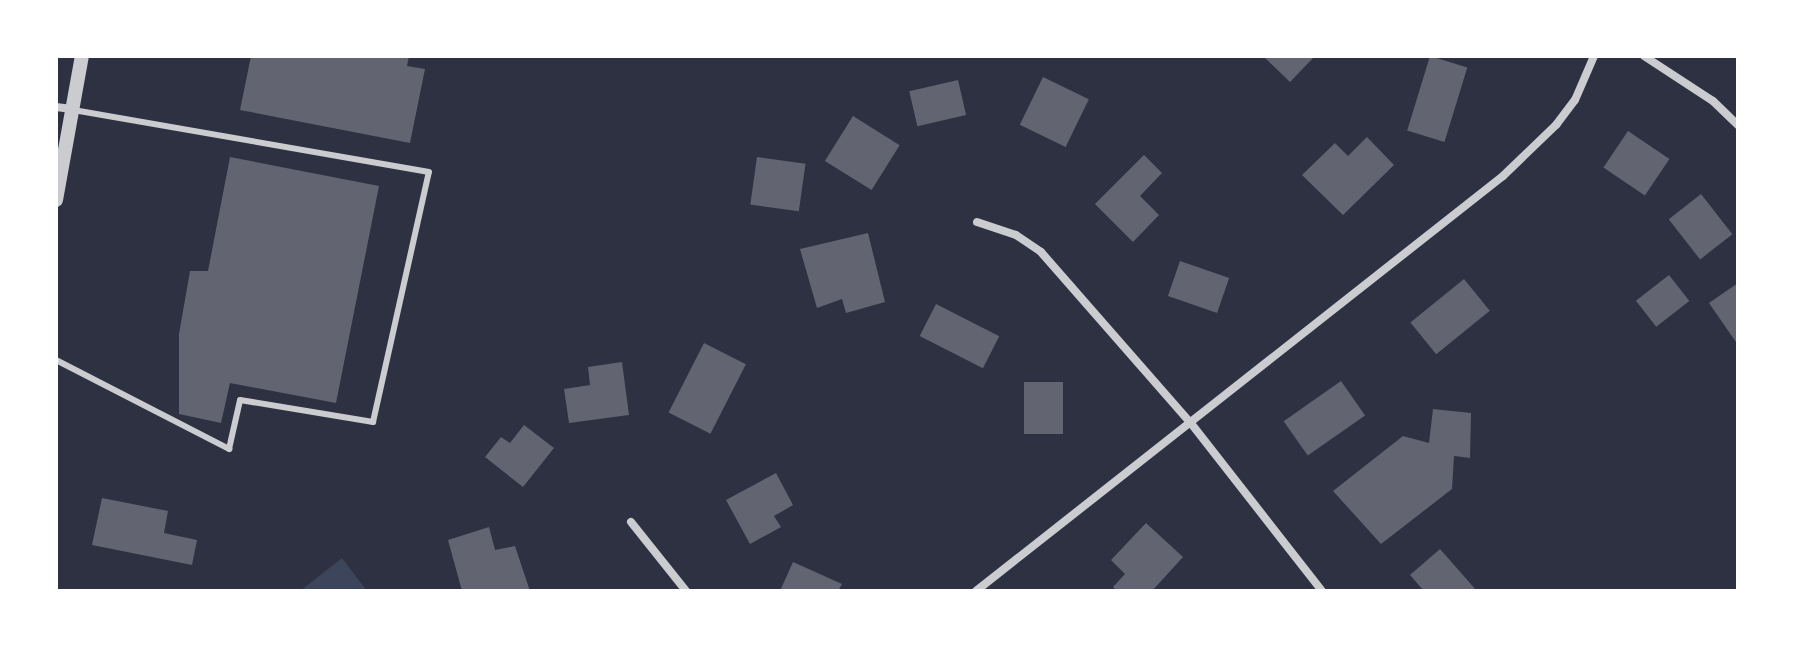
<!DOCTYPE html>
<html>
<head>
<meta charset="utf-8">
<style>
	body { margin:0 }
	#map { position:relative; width:1794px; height:647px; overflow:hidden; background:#2d3142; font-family:"Source Sans 3",sans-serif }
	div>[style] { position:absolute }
	.green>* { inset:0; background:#3c4559 }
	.building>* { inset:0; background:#626471; transform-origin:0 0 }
	.service>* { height:6px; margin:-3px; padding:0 3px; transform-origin:3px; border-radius:3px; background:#caccd0 }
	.minor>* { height:8px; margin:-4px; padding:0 4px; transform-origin:4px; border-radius:4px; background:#caccd0 }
	.tertiary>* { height:14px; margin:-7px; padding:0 7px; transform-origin:7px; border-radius:7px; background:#caccd0 }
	span { translate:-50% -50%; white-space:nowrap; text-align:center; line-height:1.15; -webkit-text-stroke:7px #fff; paint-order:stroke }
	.frame { position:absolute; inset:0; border:58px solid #fff; pointer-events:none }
</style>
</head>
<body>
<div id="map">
	<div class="green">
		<div style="clip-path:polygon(342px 558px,367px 591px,300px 591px)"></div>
	</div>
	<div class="building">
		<div style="clip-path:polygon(251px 56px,409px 56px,407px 66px,425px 69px,410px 143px,240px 110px)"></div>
		<div style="clip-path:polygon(1263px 56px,1315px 56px,1290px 82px)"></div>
		<div style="left:1430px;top:56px;width:39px;height:78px;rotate:17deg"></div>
		<div style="left:1043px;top:77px;width:51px;height:53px;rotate:26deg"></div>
		<div style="left:958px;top:80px;width:36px;height:50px;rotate:77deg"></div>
		<div style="left:853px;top:116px;width:55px;height:53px;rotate:32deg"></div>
		<div style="left:1628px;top:131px;width:50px;height:44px;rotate:34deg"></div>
		<div style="clip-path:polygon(1367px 137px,1394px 165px,1343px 215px,1302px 175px,1335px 143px,1348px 156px)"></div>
		<div style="clip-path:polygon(1144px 155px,1162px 173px,1140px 196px,1159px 215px,1133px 242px,1095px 204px)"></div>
		<div style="clip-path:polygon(230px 157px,379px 186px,336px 403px,230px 383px,221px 423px,179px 414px,179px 334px,190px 271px,208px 271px)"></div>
		<div style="left:757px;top:157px;width:49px;height:48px;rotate:8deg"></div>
		<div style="left:1701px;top:194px;width:51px;height:41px;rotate:52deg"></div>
		<div style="clip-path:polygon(868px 233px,885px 302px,846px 313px,842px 299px,817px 308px,800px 249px)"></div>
		<div style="left:1180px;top:261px;width:52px;height:37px;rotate:19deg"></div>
		<div style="left:1669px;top:275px;width:33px;height:42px;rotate:52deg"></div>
		<div style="left:1464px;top:279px;width:41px;height:69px;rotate:51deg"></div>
		<div style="clip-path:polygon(1738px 283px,1738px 345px,1709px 303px)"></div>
		<div style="left:936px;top:304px;width:71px;height:36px;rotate:27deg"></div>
		<div style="left:704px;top:343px;width:47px;height:78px;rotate:27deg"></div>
		<div style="clip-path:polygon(622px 362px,629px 415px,569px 423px,564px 389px,590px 385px,588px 367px)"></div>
		<div style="left:1341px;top:381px;width:42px;height:70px;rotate:55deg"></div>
		<div style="left:1024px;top:382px;width:39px;height:52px"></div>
		<div style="clip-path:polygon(1433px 409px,1471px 413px,1470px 458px,1454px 456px,1452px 489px,1381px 544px,1333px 491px,1403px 436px,1429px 443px)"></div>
		<div style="clip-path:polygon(524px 425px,554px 448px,523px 487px,485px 457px,501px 437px,510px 443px)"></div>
		<div style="clip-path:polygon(776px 473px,793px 505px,774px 516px,781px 527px,750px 544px,726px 500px)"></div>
		<div style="clip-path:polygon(102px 498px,168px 511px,164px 533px,197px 540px,192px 565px,92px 545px)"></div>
		<div style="clip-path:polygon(1146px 523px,1183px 557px,1152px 591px,1117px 591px,1113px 587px,1125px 574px,1111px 560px)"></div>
		<div style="clip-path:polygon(489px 527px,495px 550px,515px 546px,530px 591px,462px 591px,448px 540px)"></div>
		<div style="clip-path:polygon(1440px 549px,1477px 591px,1424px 591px,1410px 575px)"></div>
		<div style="clip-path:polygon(793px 562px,842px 584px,838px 591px,780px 591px)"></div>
	</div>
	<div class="service">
		<div style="left:56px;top:360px;width:195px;rotate:27.2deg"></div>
		<div style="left:229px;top:449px;width:50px;rotate:-77.3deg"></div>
		<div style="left:240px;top:400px;width:135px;rotate:9.4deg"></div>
		<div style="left:373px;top:422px;width:256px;rotate:-77.4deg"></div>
		<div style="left:429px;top:172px;width:361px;rotate:-170.1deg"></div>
	</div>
	<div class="minor">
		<div style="left:1644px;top:56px;width:82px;rotate:33.1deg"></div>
		<div style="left:1713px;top:101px;width:35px;rotate:44deg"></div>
		<div style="left:56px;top:107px;width:16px;rotate:7deg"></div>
		<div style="left:977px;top:222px;width:41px;rotate:18.4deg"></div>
		<div style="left:1016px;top:235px;width:30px;rotate:34deg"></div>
		<div style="left:1041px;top:252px;width:226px;rotate:48.8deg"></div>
		<div style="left:1190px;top:422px;width:214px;rotate:52deg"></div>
		<div style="left:631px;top:522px;width:88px;rotate:51.4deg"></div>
		<div style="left:976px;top:591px;width:671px;rotate:-38.22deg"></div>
		<div style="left:1503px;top:176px;width:74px;rotate:-43.9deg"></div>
		<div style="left:1556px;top:125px;width:31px;rotate:-53deg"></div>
		<div style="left:1575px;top:100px;width:48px;rotate:-66.6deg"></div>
	</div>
	<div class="tertiary">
		<div style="left:56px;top:200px;width:146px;rotate:-79.8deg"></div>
	</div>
	<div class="frame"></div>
</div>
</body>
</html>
